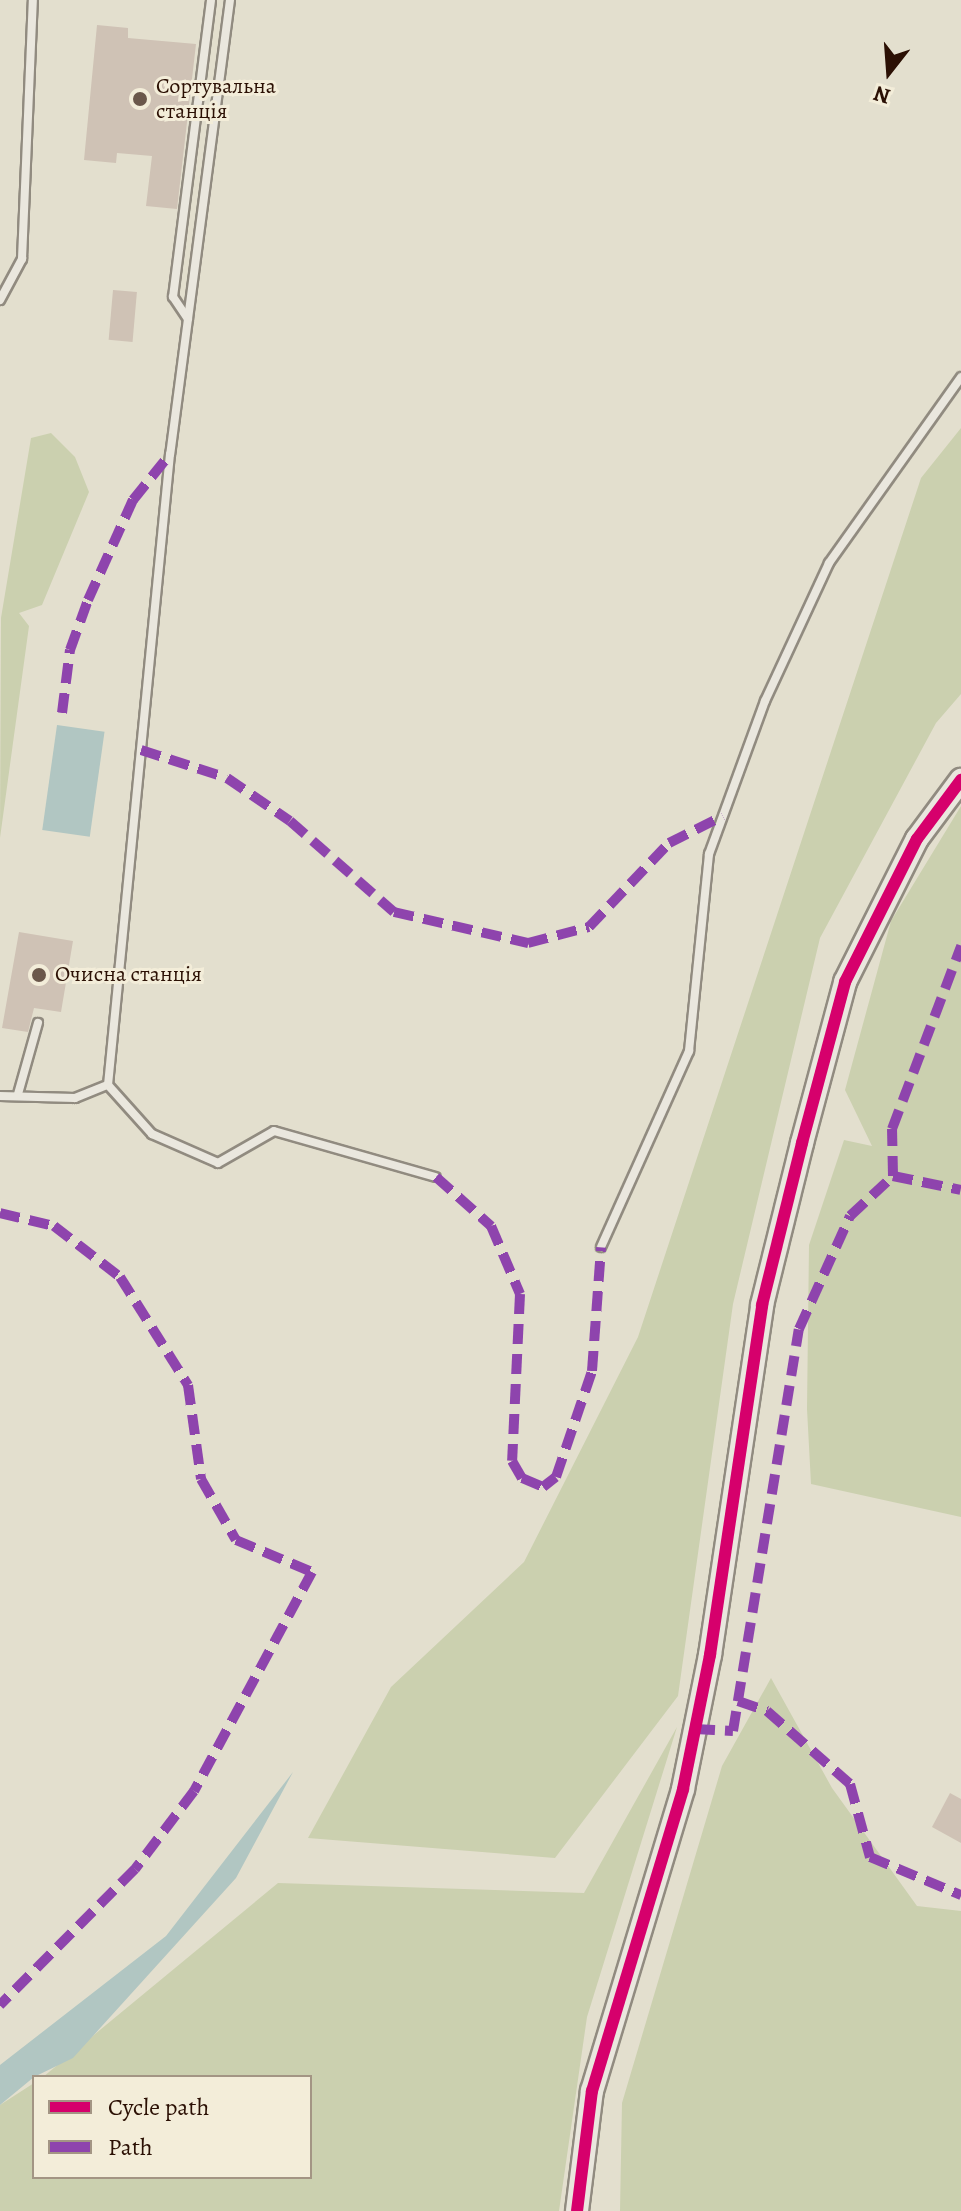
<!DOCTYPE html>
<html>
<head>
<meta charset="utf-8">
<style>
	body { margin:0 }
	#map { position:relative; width:961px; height:2211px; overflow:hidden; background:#e3dfce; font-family:Alegreya,serif }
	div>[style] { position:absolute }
	.green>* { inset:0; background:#cbd0af }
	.water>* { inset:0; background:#b1c6c2; transform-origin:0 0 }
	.building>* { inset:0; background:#cfc2b5; transform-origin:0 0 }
	.roads { filter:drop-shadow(2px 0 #918b80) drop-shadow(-2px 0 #918b80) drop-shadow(0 2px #918b80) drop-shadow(0 -2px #918b80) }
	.service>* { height:8px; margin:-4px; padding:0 4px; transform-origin:4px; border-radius:4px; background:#eae7de }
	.secondary>* { height:22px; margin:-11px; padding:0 11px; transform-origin:11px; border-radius:11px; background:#eae7de }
	.quiet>* { height:10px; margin-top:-5px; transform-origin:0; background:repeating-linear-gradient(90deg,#8e44ad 0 20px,transparent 0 30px) }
	.cycleway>* { height:12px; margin:-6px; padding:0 6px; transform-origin:6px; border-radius:6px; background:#d6006c }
	.dots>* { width:22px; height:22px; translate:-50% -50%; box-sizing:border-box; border:4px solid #f3edd9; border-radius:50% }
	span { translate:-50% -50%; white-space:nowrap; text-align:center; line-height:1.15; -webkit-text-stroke:6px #f3edd9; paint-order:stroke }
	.poi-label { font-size:22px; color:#2b1004 }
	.left { translate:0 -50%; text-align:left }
	.legend { position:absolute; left:32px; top:2075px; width:280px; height:104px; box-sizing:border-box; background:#f3edd9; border:2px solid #a39584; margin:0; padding:10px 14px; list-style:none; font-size:24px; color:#2b1004 }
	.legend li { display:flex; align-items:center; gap:16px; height:40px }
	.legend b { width:40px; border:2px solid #a39584 }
	.north { position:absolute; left:849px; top:32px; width:80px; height:80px; -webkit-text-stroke:6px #f3edd9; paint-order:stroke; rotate:197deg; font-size:22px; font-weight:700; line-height:32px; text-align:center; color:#2b1004 }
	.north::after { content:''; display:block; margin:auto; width:28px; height:36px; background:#2b1004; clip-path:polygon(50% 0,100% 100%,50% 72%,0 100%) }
</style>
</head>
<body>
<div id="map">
	<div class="green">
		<div style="clip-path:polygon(961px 428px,961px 694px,936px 723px,820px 938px,733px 1304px,678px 1696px,555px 1858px,308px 1838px,391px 1687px,524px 1562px,638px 1337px,921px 478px)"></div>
		<div style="clip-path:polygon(51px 433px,75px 457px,89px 492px,42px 605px,19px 613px,29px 626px,0 838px,1px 618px,31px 438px)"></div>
		<div style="clip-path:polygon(961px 806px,961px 1517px,811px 1484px,807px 1409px,809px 1245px,844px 1140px,872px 1146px,845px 1090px,891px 921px)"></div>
		<div style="clip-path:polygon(771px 1678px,832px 1788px,917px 1906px,961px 1911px,961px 2211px,620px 2211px,622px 2103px,722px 1766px)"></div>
		<div style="clip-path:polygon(677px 1727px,587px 2017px,559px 2211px,0 2211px,0 2105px,34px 2083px,34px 2177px,310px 2177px,310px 2077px,43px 2077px,278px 1883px,584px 1893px)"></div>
	</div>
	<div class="water">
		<div style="left:57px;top:725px;width:48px;height:106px;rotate:8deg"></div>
		<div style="clip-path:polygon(293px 1772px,236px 1878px,73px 2058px,34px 2077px,0 2105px,0 2065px,166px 1936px)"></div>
	</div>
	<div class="building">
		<div style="clip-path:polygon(97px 25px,128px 28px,128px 38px,196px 44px,177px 209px,146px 206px,152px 156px,117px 153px,116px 163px,84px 160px)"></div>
		<div style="left:113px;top:290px;width:24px;height:50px;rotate:5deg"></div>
		<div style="clip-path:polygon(19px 932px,73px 941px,61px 1012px,34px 1008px,28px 1032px,2px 1028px)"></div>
		<div style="clip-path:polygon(950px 1793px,961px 1799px,961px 1843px,932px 1827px)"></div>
	</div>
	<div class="roads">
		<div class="service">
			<div style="left:230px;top:0;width:458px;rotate:97.5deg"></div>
			<div style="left:170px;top:454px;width:634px;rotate:95.61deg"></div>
			<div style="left:108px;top:1085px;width:66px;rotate:48.1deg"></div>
			<div style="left:152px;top:1134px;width:72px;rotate:23.7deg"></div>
			<div style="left:218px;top:1163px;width:64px;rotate:-29.7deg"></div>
			<div style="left:274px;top:1131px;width:168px;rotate:15.9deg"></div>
			<div style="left:0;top:300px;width:47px;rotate:-61.8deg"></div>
			<div style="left:22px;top:259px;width:259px;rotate:-87.6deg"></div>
			<div style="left:188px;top:319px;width:27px;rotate:-124deg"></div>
			<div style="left:173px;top:297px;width:299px;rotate:-82.7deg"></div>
			<div style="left:18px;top:1094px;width:74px;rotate:-74.3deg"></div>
			<div style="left:0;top:1096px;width:75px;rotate:1.5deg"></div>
			<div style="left:75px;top:1098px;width:35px;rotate:-22deg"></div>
			<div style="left:601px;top:1247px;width:215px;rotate:-65.8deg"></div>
			<div style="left:689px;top:1051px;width:198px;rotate:-84.2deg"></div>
			<div style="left:709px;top:854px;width:163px;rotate:-69.9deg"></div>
			<div style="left:765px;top:701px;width:152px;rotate:-65.1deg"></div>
			<div style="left:829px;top:563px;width:228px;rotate:-54.6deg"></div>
		</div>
		<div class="secondary">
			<div style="left:577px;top:2211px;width:121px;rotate:-82.9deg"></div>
			<div style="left:592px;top:2091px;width:315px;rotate:-73.2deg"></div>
			<div style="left:683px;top:1789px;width:137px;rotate:-78.6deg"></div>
			<div style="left:710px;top:1655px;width:354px;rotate:-81.5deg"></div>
			<div style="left:762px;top:1305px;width:167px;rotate:-76.1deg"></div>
			<div style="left:802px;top:1143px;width:167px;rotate:-75deg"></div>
			<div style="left:845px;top:982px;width:160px;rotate:-63.3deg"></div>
			<div style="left:917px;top:839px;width:74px;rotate:-53.3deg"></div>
		</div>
	</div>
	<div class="quiet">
		<div style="left:62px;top:713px;width:64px;rotate:-82.8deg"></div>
		<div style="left:70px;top:650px;width:53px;rotate:-70.2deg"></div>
		<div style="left:88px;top:600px;width:110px;rotate:-65.8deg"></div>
		<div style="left:133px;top:500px;width:59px;rotate:-51.2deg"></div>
		<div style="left:141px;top:750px;width:90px;rotate:18deg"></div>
		<div style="left:227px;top:778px;width:76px;rotate:34.3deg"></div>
		<div style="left:290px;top:821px;width:138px;rotate:41.2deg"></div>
		<div style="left:394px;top:912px;width:138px;rotate:13deg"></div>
		<div style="left:528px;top:943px;width:63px;rotate:-14.7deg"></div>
		<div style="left:589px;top:927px;width:116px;rotate:-46.4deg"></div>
		<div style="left:669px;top:843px;width:60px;rotate:-26.6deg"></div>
		<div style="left:893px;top:1176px;width:47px;rotate:-91.2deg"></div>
		<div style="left:892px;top:1129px;width:196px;rotate:-69.3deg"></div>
		<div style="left:436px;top:1177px;width:74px;rotate:41.7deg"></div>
		<div style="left:491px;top:1226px;width:74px;rotate:66.9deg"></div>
		<div style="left:520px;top:1294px;width:167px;rotate:92.7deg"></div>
		<div style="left:512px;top:1461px;width:20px;rotate:60deg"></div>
		<div style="left:522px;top:1478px;width:23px;rotate:23deg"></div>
		<div style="left:543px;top:1487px;width:16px;rotate:-38deg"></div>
		<div style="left:556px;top:1477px;width:112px;rotate:-71.2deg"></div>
		<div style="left:592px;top:1371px;width:124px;rotate:-85.8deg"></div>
		<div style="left:0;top:1213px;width:56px;rotate:13.5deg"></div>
		<div style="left:54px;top:1226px;width:83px;rotate:37.7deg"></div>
		<div style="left:120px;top:1277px;width:128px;rotate:57.8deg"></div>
		<div style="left:188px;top:1385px;width:95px;rotate:82.1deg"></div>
		<div style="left:201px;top:1479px;width:70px;rotate:60.2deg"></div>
		<div style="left:236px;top:1540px;width:82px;rotate:22.8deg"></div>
		<div style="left:312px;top:1572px;width:249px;rotate:118.3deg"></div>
		<div style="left:194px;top:1791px;width:98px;rotate:127.1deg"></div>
		<div style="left:135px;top:1869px;width:192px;rotate:134.8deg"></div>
		<div style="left:738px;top:1701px;width:31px;rotate:19deg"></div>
		<div style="left:767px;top:1711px;width:111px;rotate:41.3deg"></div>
		<div style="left:850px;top:1784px;width:76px;rotate:74.7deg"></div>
		<div style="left:870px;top:1857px;width:99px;rotate:22.7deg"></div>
		<div style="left:695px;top:1729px;width:38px;rotate:3deg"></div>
		<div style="left:733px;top:1731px;width:407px;rotate:-80.7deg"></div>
		<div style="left:799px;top:1329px;width:124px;rotate:-65.7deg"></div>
		<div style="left:850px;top:1216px;width:59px;rotate:-42.9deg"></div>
		<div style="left:893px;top:1176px;width:69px;rotate:11.6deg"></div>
	</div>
	<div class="cycleway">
		<div style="left:577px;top:2211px;width:121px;rotate:-82.9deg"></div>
		<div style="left:592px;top:2091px;width:315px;rotate:-73.2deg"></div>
		<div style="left:683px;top:1789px;width:137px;rotate:-78.6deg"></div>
		<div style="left:710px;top:1655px;width:354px;rotate:-81.5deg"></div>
		<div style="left:762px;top:1305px;width:167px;rotate:-76.1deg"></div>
		<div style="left:802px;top:1143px;width:167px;rotate:-75deg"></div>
		<div style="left:845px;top:982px;width:160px;rotate:-63.3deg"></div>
		<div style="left:917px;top:839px;width:74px;rotate:-53.3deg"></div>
	</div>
	<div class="dots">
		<div style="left:140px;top:99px;background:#6b584b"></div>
		<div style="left:39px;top:975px;background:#6b584b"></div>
	</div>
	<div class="poi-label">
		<span class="left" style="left:156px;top:99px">Сортувальна<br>станція</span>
		<span class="left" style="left:55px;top:975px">Очисна станція</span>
	</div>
	<ul class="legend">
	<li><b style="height:10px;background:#d6006c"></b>Cycle path</li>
	<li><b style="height:10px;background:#8e44ad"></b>Path</li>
	</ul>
	<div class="north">N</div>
</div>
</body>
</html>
